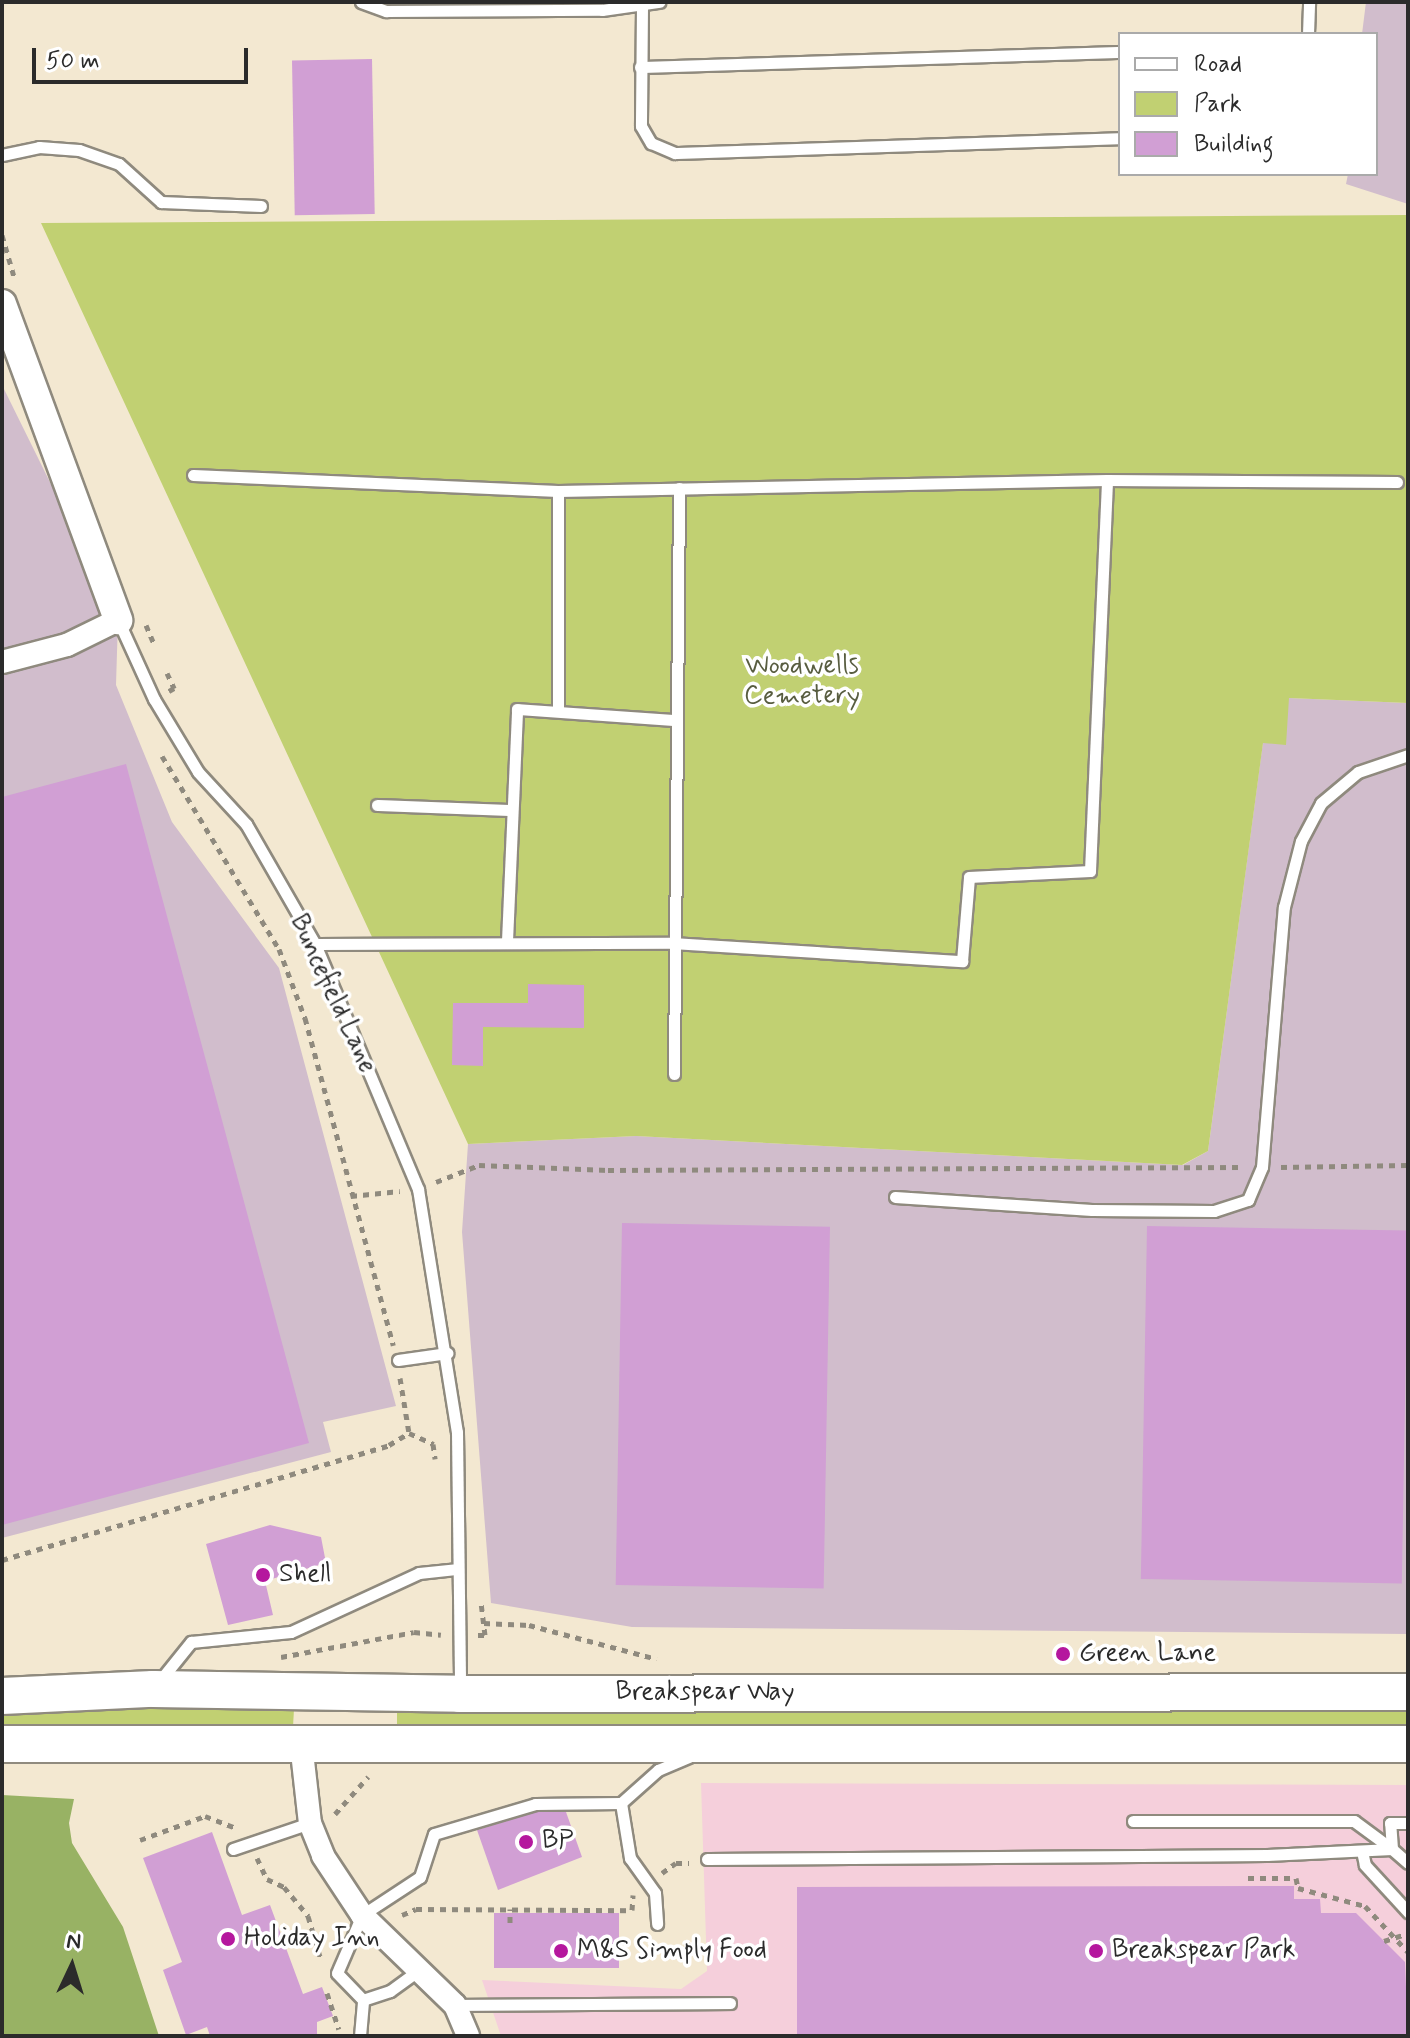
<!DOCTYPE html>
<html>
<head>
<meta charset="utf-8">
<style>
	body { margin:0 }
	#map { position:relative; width:1410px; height:2038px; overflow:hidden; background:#f3e8d1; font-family:Mynerve,sans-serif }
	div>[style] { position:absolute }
	.built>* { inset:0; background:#f5cfdb }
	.industrial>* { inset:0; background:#d1bdcc }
	.green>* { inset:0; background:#c1d072 }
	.forest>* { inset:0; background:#98b264 }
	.building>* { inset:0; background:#d19fd4; transform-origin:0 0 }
	.path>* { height:5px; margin-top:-2.5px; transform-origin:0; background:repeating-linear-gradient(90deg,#8f8a7e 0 6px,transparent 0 12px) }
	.roads { filter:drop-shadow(2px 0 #8f8a7e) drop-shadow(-2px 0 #8f8a7e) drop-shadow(0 2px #8f8a7e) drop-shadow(0 -2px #8f8a7e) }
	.service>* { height:11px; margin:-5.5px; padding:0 5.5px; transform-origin:5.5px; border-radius:5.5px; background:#fff }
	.minor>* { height:22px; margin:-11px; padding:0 11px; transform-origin:11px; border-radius:11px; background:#fff }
	.tertiary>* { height:28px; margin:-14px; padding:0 14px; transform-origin:14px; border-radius:14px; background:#fff }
	.primary>* { height:36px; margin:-18px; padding:0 18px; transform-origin:18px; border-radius:18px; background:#fff }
	.dots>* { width:22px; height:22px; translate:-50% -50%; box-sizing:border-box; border:4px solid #fff; border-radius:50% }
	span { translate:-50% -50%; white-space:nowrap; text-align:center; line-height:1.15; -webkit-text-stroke:7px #fff; paint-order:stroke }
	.park-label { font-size:26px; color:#585d40 }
	.street-label { font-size:26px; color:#2b2b2b }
	.poi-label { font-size:26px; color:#2b2b2b }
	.left { translate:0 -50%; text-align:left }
	.frame { position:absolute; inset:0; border:4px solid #2b2b2b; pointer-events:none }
	.legend { position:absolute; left:1118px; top:32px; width:260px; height:144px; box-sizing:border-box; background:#fff; border:2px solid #aaa; margin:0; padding:10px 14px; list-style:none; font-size:24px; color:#2b2b2b }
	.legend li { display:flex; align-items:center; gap:16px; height:40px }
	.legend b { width:40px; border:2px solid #aaa }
	.north { position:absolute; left:32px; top:1926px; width:80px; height:80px; -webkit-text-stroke:6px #fff; paint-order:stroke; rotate:4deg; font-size:22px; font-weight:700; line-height:32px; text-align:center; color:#2b2b2b }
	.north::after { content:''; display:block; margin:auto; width:28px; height:36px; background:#2b2b2b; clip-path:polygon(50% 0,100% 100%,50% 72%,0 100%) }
	.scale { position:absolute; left:32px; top:48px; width:216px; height:36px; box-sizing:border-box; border:4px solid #2b2b2b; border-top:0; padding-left:10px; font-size:24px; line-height:28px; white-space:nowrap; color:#2b2b2b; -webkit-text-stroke:6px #fff; paint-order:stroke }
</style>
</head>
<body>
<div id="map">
	<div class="built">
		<div style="clip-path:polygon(701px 1783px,1408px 1785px,1408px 2036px,501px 2036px,482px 1980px,681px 1989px,707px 1971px)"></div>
	</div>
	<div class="industrial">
		<div style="clip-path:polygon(1366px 2px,1408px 2px,1408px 204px,1346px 184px,1348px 174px,1376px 174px,1376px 34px,1362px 34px)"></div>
		<div style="clip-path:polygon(2px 385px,118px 620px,116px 685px,172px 822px,279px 968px,396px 1406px,323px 1422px,331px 1452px,2px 1538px)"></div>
		<div style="clip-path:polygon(1289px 698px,1408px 703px,1408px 1634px,632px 1627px,491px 1603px,462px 1232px,468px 1144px,636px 1136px,1183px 1165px,1208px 1151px,1263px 742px)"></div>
	</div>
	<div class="green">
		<div style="clip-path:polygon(1408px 215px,1408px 703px,1289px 698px,1286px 745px,1263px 743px,1208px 1151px,1182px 1165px,636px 1136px,468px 1144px,41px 223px)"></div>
		<div style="clip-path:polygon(1408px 1706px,1408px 1725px,397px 1726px,397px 1710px)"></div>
		<div style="clip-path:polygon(233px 1707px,294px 1709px,293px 1727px,2px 1731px,2px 1711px)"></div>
	</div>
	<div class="forest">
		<div style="clip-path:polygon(2px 1795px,74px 1799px,69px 1823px,72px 1843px,123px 1927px,159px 2036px,2px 2036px)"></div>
	</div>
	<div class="building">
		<div style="left:372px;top:59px;width:155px;height:80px;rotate:89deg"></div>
		<div style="clip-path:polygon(126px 764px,309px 1443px,2px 1525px,2px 797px)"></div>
		<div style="clip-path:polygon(528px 984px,584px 985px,584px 1028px,483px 1027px,483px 1066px,452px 1065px,453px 1003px,528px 1003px)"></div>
		<div style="left:622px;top:1223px;width:208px;height:362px;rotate:1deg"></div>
		<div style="left:1147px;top:1226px;width:261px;height:353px;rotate:1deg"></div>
		<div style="clip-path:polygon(270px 1525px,321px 1537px,326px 1563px,265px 1581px,273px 1615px,228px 1625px,206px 1544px)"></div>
		<div style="clip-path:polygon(536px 1812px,566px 1812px,582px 1857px,498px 1890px,477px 1830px)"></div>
		<div style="clip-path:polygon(212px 1832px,242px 1915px,270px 1905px,303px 1994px,322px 1987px,333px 2016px,317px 2022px,317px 2036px,210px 2036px,207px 2027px,186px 2035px,163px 1970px,182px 1962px,143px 1858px)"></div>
		<div style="clip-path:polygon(1294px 1886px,1294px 1899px,1320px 1899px,1321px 1913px,1356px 1913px,1405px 1962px,1408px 2036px,797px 2036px,797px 1887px)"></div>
		<div style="left:494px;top:1913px;width:125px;height:55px"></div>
	</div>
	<div class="path">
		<div style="left:2px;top:235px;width:47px;rotate:73.9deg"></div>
		<div style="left:146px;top:625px;width:23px;rotate:67deg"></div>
		<div style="left:167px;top:673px;width:17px;rotate:65deg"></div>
		<div style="left:174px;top:688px;width:6px;rotate:149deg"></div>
		<div style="left:162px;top:756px;width:226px;rotate:58.8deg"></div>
		<div style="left:279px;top:949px;width:74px;rotate:69.4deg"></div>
		<div style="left:305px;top:1018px;width:339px;rotate:74.9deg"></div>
		<div style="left:1281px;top:1167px;width:127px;rotate:-0.9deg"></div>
		<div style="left:436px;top:1182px;width:46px;rotate:-21.6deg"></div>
		<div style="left:479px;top:1165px;width:129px;rotate:2.2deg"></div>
		<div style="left:608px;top:1170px;width:635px;rotate:-0.27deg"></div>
		<div style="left:351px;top:1196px;width:49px;rotate:-5.8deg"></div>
		<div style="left:400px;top:1378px;width:56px;rotate:80.7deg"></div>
		<div style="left:409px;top:1433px;width:27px;rotate:24deg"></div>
		<div style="left:433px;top:1444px;width:15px;rotate:82deg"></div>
		<div style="left:2px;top:1560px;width:404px;rotate:-16.5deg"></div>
		<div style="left:389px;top:1445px;width:23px;rotate:-31deg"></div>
		<div style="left:484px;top:1623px;width:45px;rotate:2.5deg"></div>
		<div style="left:529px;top:1625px;width:132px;rotate:14.9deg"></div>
		<div style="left:478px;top:1635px;width:7px"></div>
		<div style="left:485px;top:1635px;width:32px;rotate:-97deg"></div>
		<div style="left:281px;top:1657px;width:135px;rotate:-10.6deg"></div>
		<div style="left:414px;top:1632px;width:27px;rotate:6deg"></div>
		<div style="left:335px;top:1814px;width:50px;rotate:-48.3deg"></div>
		<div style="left:140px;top:1840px;width:69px;rotate:-20.3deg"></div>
		<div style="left:205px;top:1816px;width:33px;rotate:21deg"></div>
		<div style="left:257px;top:1858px;width:23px;rotate:65deg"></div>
		<div style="left:267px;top:1879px;width:19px;rotate:25deg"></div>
		<div style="left:284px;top:1887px;width:38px;rotate:50deg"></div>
		<div style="left:308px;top:1916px;width:46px;rotate:73.5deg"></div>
		<div style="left:662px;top:1873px;width:17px;rotate:-36deg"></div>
		<div style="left:676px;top:1863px;width:13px"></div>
		<div style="left:1248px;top:1878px;width:48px"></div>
		<div style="left:1296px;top:1878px;width:10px;rotate:79deg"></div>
		<div style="left:1298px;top:1888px;width:69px;rotate:15deg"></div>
		<div style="left:1365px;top:1906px;width:63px;rotate:46.9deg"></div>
		<div style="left:402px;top:1915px;width:15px;rotate:-23deg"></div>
		<div style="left:416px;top:1909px;width:216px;rotate:0.3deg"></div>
		<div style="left:632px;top:1910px;width:15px;rotate:-86deg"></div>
		<div style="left:510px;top:1923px;width:14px;rotate:-90deg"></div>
		<div style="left:1384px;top:1941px;width:25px;rotate:-18deg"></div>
		<div style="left:327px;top:1993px;width:38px;rotate:72deg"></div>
	</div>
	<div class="roads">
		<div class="service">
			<div style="left:361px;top:2px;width:27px;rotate:20deg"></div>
			<div style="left:386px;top:11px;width:216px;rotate:-0.3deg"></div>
			<div style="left:602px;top:10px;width:58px;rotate:-8deg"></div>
			<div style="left:642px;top:6px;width:120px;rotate:90.5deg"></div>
			<div style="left:641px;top:126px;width:20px;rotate:60deg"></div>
			<div style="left:651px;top:143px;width:26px;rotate:23deg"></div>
			<div style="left:675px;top:153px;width:445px;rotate:-1.9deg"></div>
			<div style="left:1308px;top:34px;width:32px;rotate:-88deg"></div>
			<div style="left:640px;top:67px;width:480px;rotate:-1.8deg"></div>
			<div style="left:2px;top:155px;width:38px;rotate:-12deg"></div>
			<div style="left:39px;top:147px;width:40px;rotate:4.3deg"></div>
			<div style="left:79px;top:150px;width:42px;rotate:19.3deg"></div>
			<div style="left:119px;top:164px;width:57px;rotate:42.1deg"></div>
			<div style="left:161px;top:202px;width:100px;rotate:2.3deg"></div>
			<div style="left:193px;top:475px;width:365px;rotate:2.5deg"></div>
			<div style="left:558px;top:491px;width:549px;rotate:-1.15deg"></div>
			<div style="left:1107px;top:480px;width:290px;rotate:0.4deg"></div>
			<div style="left:118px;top:620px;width:87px;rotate:65.5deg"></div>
			<div style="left:154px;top:699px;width:85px;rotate:58.9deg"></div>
			<div style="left:198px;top:772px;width:71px;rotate:47.3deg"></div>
			<div style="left:246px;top:824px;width:138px;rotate:60.1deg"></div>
			<div style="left:315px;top:944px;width:266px;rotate:67.2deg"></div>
			<div style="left:418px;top:1189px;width:246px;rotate:80.9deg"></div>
			<div style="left:457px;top:1432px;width:257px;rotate:89.3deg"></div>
			<div style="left:558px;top:709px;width:218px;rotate:-90deg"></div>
			<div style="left:377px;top:805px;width:133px;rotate:2.2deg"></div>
			<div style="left:507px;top:941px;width:232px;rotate:-87.5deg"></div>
			<div style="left:517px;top:709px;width:158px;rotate:4deg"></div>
			<div style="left:315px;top:944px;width:357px;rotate:-0.2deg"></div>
			<div style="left:672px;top:943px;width:291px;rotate:3.6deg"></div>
			<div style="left:962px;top:961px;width:84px;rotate:-85.2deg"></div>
			<div style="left:969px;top:877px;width:121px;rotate:-2.8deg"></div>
			<div style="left:1090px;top:871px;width:391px;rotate:-87.5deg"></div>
			<div style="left:674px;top:1074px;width:586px;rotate:-89.51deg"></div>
			<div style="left:895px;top:1197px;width:197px;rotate:3.8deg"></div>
			<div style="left:1092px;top:1210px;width:122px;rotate:0.5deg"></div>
			<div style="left:1214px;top:1211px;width:36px;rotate:-18deg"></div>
			<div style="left:1248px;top:1200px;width:36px;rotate:-67deg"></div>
			<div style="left:1262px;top:1167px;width:261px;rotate:-85.2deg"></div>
			<div style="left:1284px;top:907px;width:68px;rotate:-75.6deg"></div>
			<div style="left:1301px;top:841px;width:43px;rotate:-62.2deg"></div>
			<div style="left:1321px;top:803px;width:48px;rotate:-40deg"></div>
			<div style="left:1358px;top:772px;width:53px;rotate:-18.8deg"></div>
			<div style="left:398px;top:1360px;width:50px;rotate:-8deg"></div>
			<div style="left:158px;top:1683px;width:53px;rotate:-51.2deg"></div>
			<div style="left:191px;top:1642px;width:100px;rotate:-5.7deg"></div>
			<div style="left:291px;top:1632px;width:141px;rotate:-24.7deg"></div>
			<div style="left:419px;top:1573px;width:37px;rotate:-6deg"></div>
			<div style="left:621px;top:1803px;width:56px;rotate:80.7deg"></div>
			<div style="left:630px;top:1858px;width:43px;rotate:54.5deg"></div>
			<div style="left:655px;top:1893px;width:31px;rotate:86deg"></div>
			<div style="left:1133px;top:1821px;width:221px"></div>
			<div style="left:1354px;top:1821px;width:47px;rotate:36.4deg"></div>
			<div style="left:233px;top:1849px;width:81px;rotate:-18.7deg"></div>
			<div style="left:1392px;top:1849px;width:26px;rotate:-94deg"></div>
			<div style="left:1390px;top:1823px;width:18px"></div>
			<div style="left:1362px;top:1851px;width:14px;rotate:78deg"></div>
			<div style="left:1365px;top:1865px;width:64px;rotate:47.5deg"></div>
			<div style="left:707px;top:1859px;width:560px;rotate:-0.41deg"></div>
			<div style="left:1267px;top:1855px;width:125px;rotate:-2.7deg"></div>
			<div style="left:1392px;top:1849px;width:21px;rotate:41deg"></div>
			<div style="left:419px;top:1970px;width:36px;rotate:144deg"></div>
			<div style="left:390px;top:1991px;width:28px;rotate:162deg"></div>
			<div style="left:363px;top:2000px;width:37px;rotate:-134deg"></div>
			<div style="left:337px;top:1973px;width:63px;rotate:-66.7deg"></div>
			<div style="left:362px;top:1915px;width:69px;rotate:-33.2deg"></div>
			<div style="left:420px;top:1877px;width:45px;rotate:-72deg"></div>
			<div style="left:434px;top:1834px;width:105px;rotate:-16.5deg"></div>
			<div style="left:535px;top:1804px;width:86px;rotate:-0.7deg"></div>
			<div style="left:621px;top:1803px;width:50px;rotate:-41.7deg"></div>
			<div style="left:658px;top:1770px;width:34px;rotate:-23deg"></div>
			<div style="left:455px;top:2005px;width:275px;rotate:-0.4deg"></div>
			<div style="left:360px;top:2036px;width:36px;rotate:-85deg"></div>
		</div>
		<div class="minor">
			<div style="left:2px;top:662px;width:67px;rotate:-14.7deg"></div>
			<div style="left:67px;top:645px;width:57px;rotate:-26.1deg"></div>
			<div style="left:301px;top:1743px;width:81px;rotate:83.6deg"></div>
			<div style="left:310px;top:1823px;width:35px;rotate:68deg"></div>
			<div style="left:323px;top:1856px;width:71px;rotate:56.5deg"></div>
			<div style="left:362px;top:1915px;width:129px;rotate:44.1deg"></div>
			<div style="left:455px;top:2005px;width:34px;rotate:67deg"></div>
		</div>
		<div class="tertiary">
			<div style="left:2px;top:304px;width:337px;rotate:69.8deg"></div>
		</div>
		<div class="primary">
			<div style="left:2px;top:1696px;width:151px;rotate:-2.7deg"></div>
			<div style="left:153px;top:1689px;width:307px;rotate:0.9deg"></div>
			<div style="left:460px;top:1694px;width:948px;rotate:-0.12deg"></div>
			<div style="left:2px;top:1744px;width:1406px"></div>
		</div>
	</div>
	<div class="dots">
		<div style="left:263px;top:1575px;background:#b5179e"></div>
		<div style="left:1063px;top:1654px;background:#b5179e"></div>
		<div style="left:526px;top:1842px;background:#b5179e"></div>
		<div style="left:228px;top:1939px;background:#b5179e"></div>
		<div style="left:561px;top:1951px;background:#b5179e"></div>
		<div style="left:1096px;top:1951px;background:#b5179e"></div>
	</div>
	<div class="park-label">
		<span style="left:802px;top:682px">Woodwells<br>Cemetery</span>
	</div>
	<div class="street-label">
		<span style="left:332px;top:994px;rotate:65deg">Buncefield Lane</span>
		<span style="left:705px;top:1693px">Breakspear Way</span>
	</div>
	<div class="poi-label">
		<span class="left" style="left:279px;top:1575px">Shell</span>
		<span class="left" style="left:1079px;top:1654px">Green Lane</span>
		<span class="left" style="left:542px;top:1842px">BP</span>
		<span class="left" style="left:244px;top:1939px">Holiday Inn</span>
		<span class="left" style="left:577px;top:1951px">M&amp;S Simply Food</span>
		<span class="left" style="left:1112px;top:1951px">Breakspear Park</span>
	</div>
	<div class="frame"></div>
	<ul class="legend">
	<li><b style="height:10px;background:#fff"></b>Road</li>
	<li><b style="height:22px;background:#c1d072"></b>Park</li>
	<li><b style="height:22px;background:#d19fd4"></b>Building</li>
	</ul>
	<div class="north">N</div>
	<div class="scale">50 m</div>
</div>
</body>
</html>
